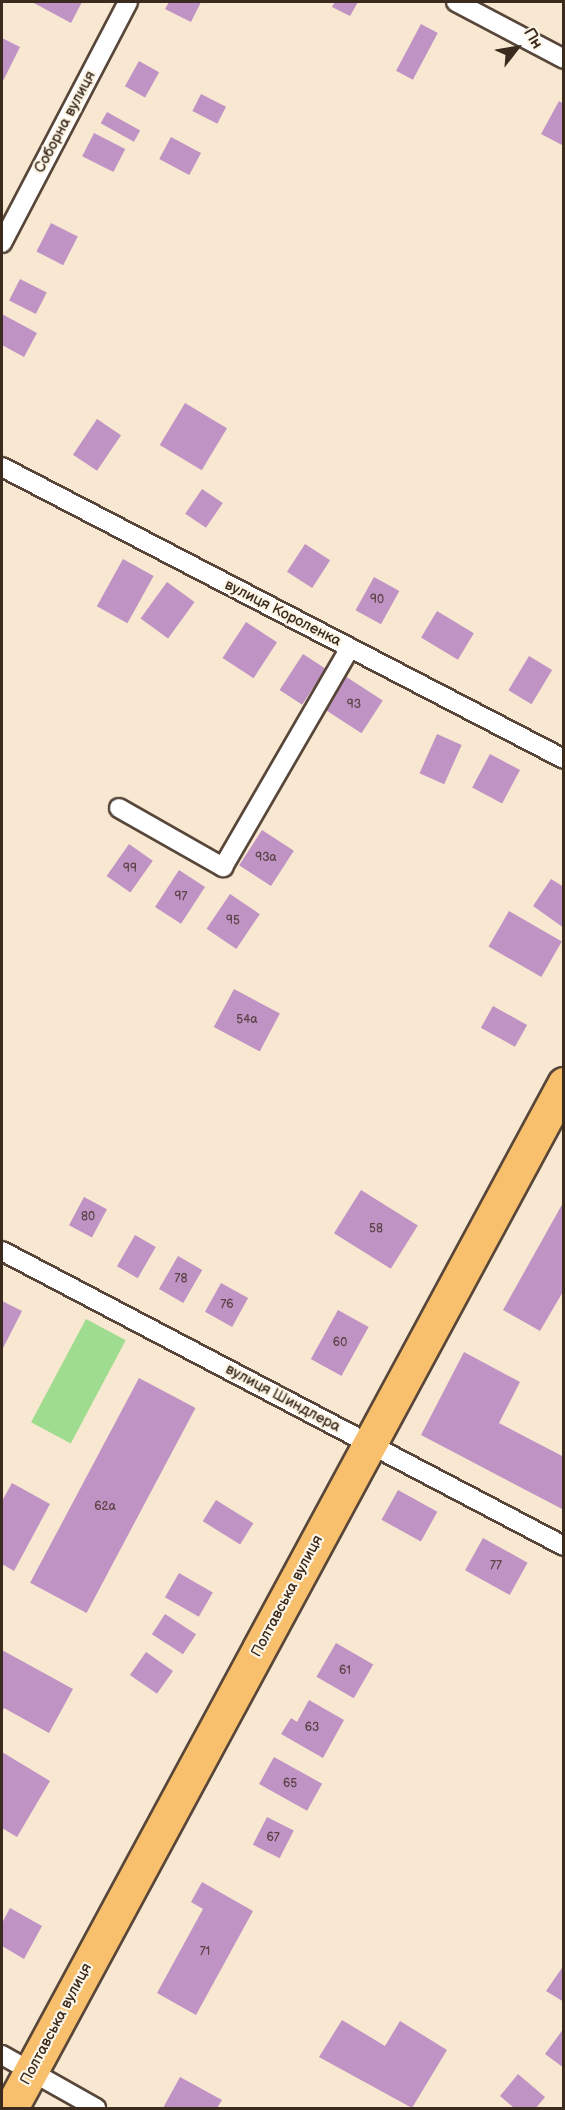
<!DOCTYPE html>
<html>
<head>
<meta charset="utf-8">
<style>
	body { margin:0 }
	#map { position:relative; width:565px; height:2110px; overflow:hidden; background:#f8e8d1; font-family:"Balsamiq Sans",sans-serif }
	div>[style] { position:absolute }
	.green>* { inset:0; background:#a0dc90; transform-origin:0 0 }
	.building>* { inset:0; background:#c093c5; transform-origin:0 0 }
	.roads { filter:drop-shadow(2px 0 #574639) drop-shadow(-2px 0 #574639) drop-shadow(0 2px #574639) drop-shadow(0 -2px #574639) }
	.street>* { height:18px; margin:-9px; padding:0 9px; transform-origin:9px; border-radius:9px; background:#fff }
	.highway>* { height:33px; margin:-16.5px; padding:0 16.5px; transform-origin:16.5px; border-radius:16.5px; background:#f8bf6c }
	span { translate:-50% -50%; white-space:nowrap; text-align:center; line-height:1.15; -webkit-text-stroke:4.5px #fcf5e5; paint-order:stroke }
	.number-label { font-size:12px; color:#5c4448 }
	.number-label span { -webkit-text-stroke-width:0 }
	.street-label { font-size:15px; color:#3b2a1e }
	.frame { position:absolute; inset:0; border:3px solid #3b2a1e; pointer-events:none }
	.north { position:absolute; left:487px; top:18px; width:60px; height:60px; -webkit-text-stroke:4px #fcf5e5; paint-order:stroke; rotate:59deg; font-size:16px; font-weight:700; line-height:24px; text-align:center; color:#3b2a1e }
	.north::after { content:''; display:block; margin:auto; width:21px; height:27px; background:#3b2a1e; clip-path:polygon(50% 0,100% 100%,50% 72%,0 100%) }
</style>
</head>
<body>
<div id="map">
	<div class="green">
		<div style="left:86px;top:1319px;width:45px;height:117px;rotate:28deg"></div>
	</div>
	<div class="building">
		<div style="clip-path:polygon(32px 2px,82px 2px,71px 23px)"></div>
		<div style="clip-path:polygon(169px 2px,201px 2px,191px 22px,165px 9px)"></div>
		<div style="clip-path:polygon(335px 2px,358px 2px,350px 16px,332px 7px)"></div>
		<div style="left:421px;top:24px;width:19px;height:53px;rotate:28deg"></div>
		<div style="clip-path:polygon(2px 38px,20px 47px,2px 83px)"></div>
		<div style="left:139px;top:61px;width:23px;height:29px;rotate:29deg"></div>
		<div style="left:201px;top:94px;width:28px;height:19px;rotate:27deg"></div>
		<div style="clip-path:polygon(559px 101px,564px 104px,564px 146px,541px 134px)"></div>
		<div style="left:107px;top:112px;width:38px;height:13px;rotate:29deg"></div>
		<div style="left:94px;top:133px;width:35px;height:26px;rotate:27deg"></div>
		<div style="left:171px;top:137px;width:34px;height:25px;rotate:28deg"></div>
		<div style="left:51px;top:223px;width:30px;height:32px;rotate:27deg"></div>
		<div style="left:20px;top:279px;width:30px;height:24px;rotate:27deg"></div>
		<div style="clip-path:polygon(2px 314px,37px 333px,24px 357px,2px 345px)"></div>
		<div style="left:185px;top:403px;width:49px;height:49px;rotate:31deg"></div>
		<div style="left:97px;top:419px;width:29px;height:43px;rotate:34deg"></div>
		<div style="left:202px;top:489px;width:25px;height:30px;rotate:34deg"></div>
		<div style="left:305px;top:544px;width:30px;height:33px;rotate:33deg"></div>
		<div style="left:123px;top:559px;width:35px;height:54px;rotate:29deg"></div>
		<div style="left:374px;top:577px;width:29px;height:38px;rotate:29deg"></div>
		<div style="left:167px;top:582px;width:34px;height:45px;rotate:36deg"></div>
		<div style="left:437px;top:611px;width:43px;height:31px;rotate:31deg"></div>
		<div style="left:246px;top:622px;width:37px;height:43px;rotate:33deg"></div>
		<div style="left:303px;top:654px;width:27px;height:43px;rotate:33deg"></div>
		<div style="left:529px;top:656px;width:27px;height:40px;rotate:31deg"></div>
		<div style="left:345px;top:676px;width:45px;height:39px;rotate:33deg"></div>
		<div style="left:437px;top:734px;width:27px;height:43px;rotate:24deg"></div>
		<div style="left:490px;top:754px;width:34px;height:38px;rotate:28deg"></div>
		<div style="left:262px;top:830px;width:38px;height:42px;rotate:33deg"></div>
		<div style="left:129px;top:844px;width:29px;height:39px;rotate:35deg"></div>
		<div style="left:179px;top:870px;width:31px;height:44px;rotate:33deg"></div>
		<div style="clip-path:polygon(551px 879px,564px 887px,564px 928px,533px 906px)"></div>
		<div style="left:230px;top:894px;width:36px;height:42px;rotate:34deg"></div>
		<div style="left:509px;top:911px;width:61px;height:41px;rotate:30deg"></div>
		<div style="left:234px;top:989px;width:52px;height:43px;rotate:28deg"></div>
		<div style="left:493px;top:1006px;width:39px;height:25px;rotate:29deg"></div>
		<div style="left:361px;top:1190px;width:67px;height:51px;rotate:32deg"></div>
		<div style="left:84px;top:1197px;width:26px;height:32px;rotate:28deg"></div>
		<div style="clip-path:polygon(564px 1201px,564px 1290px,540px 1331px,503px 1310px)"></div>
		<div style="left:135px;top:1235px;width:24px;height:36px;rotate:30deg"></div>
		<div style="left:178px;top:1256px;width:28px;height:38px;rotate:30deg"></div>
		<div style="left:221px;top:1283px;width:31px;height:33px;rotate:29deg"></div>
		<div style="clip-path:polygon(2px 1301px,22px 1311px,2px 1350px)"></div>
		<div style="left:338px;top:1310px;width:35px;height:56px;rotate:29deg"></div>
		<div style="clip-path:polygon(464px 1352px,520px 1382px,499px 1423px,564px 1457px,564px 1510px,421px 1435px)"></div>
		<div style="left:139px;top:1378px;width:64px;height:232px;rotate:28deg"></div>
		<div style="clip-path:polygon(12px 1483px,50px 1504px,14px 1571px,2px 1564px,2px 1501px)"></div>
		<div style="left:398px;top:1490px;width:45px;height:34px;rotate:29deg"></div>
		<div style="left:216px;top:1500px;width:44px;height:25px;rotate:32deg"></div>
		<div style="left:483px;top:1538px;width:51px;height:37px;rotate:29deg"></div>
		<div style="left:179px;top:1573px;width:39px;height:28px;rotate:30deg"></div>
		<div style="left:165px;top:1614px;width:37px;height:24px;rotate:33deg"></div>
		<div style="left:336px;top:1643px;width:43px;height:39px;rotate:30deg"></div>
		<div style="clip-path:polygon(2px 1650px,73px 1689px,49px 1733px,4px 1708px,2px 1713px)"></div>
		<div style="left:146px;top:1652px;width:33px;height:28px;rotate:35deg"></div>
		<div style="clip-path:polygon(309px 1700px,344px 1720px,323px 1758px,281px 1734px,291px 1718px,297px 1722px)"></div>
		<div style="clip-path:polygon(2px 1752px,50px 1781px,17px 1837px,2px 1828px)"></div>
		<div style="left:274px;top:1757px;width:55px;height:31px;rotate:29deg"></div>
		<div style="left:267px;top:1817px;width:30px;height:31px;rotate:27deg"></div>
		<div style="clip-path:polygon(202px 1882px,253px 1911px,196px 2015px,157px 1993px,203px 1909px,191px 1902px)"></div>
		<div style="clip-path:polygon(10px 1908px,42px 1926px,24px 1959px,2px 1946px,2px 1923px)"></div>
		<div style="clip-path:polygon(564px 1965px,564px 2002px,546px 1991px)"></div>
		<div style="clip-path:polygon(342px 2020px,385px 2046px,400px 2021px,447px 2050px,412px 2108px,319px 2057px)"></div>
		<div style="clip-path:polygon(564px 2028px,564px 2068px,545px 2054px)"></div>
		<div style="clip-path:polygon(518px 2074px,545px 2097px,536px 2108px,514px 2108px,500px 2096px)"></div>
		<div style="clip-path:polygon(180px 2077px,222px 2100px,217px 2108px,163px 2108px)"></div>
	</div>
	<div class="roads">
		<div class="street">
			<div style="left:456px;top:2px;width:122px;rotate:27.8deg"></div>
			<div style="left:2px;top:243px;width:272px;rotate:-62.4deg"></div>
			<div style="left:2px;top:467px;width:633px;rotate:27.46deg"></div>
			<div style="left:119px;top:808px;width:120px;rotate:29.6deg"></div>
			<div style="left:223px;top:867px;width:253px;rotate:-59.9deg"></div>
			<div style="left:2px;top:1251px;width:635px;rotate:27.7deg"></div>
			<div style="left:2px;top:2055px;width:108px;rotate:29.4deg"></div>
		</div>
		<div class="highway">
			<div style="left:11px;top:2108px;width:1164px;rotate:-61.63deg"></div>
		</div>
	</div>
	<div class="number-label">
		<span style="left:377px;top:600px">90</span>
		<span style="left:354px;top:705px">93</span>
		<span style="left:266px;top:858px">93а</span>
		<span style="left:130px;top:869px">99</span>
		<span style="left:181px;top:897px">97</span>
		<span style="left:233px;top:921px">95</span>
		<span style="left:247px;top:1020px">54а</span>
		<span style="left:88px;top:1217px">80</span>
		<span style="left:376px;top:1229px">58</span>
		<span style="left:181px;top:1279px">78</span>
		<span style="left:227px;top:1305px">76</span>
		<span style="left:340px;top:1343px">60</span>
		<span style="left:105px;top:1507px">62а</span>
		<span style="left:496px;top:1566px">77</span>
		<span style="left:345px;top:1671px">61</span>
		<span style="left:312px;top:1728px">63</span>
		<span style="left:290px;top:1784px">65</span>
		<span style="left:273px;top:1838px">67</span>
		<span style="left:205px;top:1952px">71</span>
	</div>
	<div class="street-label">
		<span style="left:65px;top:122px;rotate:-62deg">Соборна вулиця</span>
		<span style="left:283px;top:613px;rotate:27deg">вулиця Короленка</span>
		<span style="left:283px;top:1398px;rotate:28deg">вулиця Шиндлера</span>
		<span style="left:287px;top:1596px;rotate:-62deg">Полтавська вулиця</span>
		<span style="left:56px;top:2024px;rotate:-62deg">Полтавська вулиця</span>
	</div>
	<div class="frame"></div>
	<div class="north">Пн</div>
</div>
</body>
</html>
